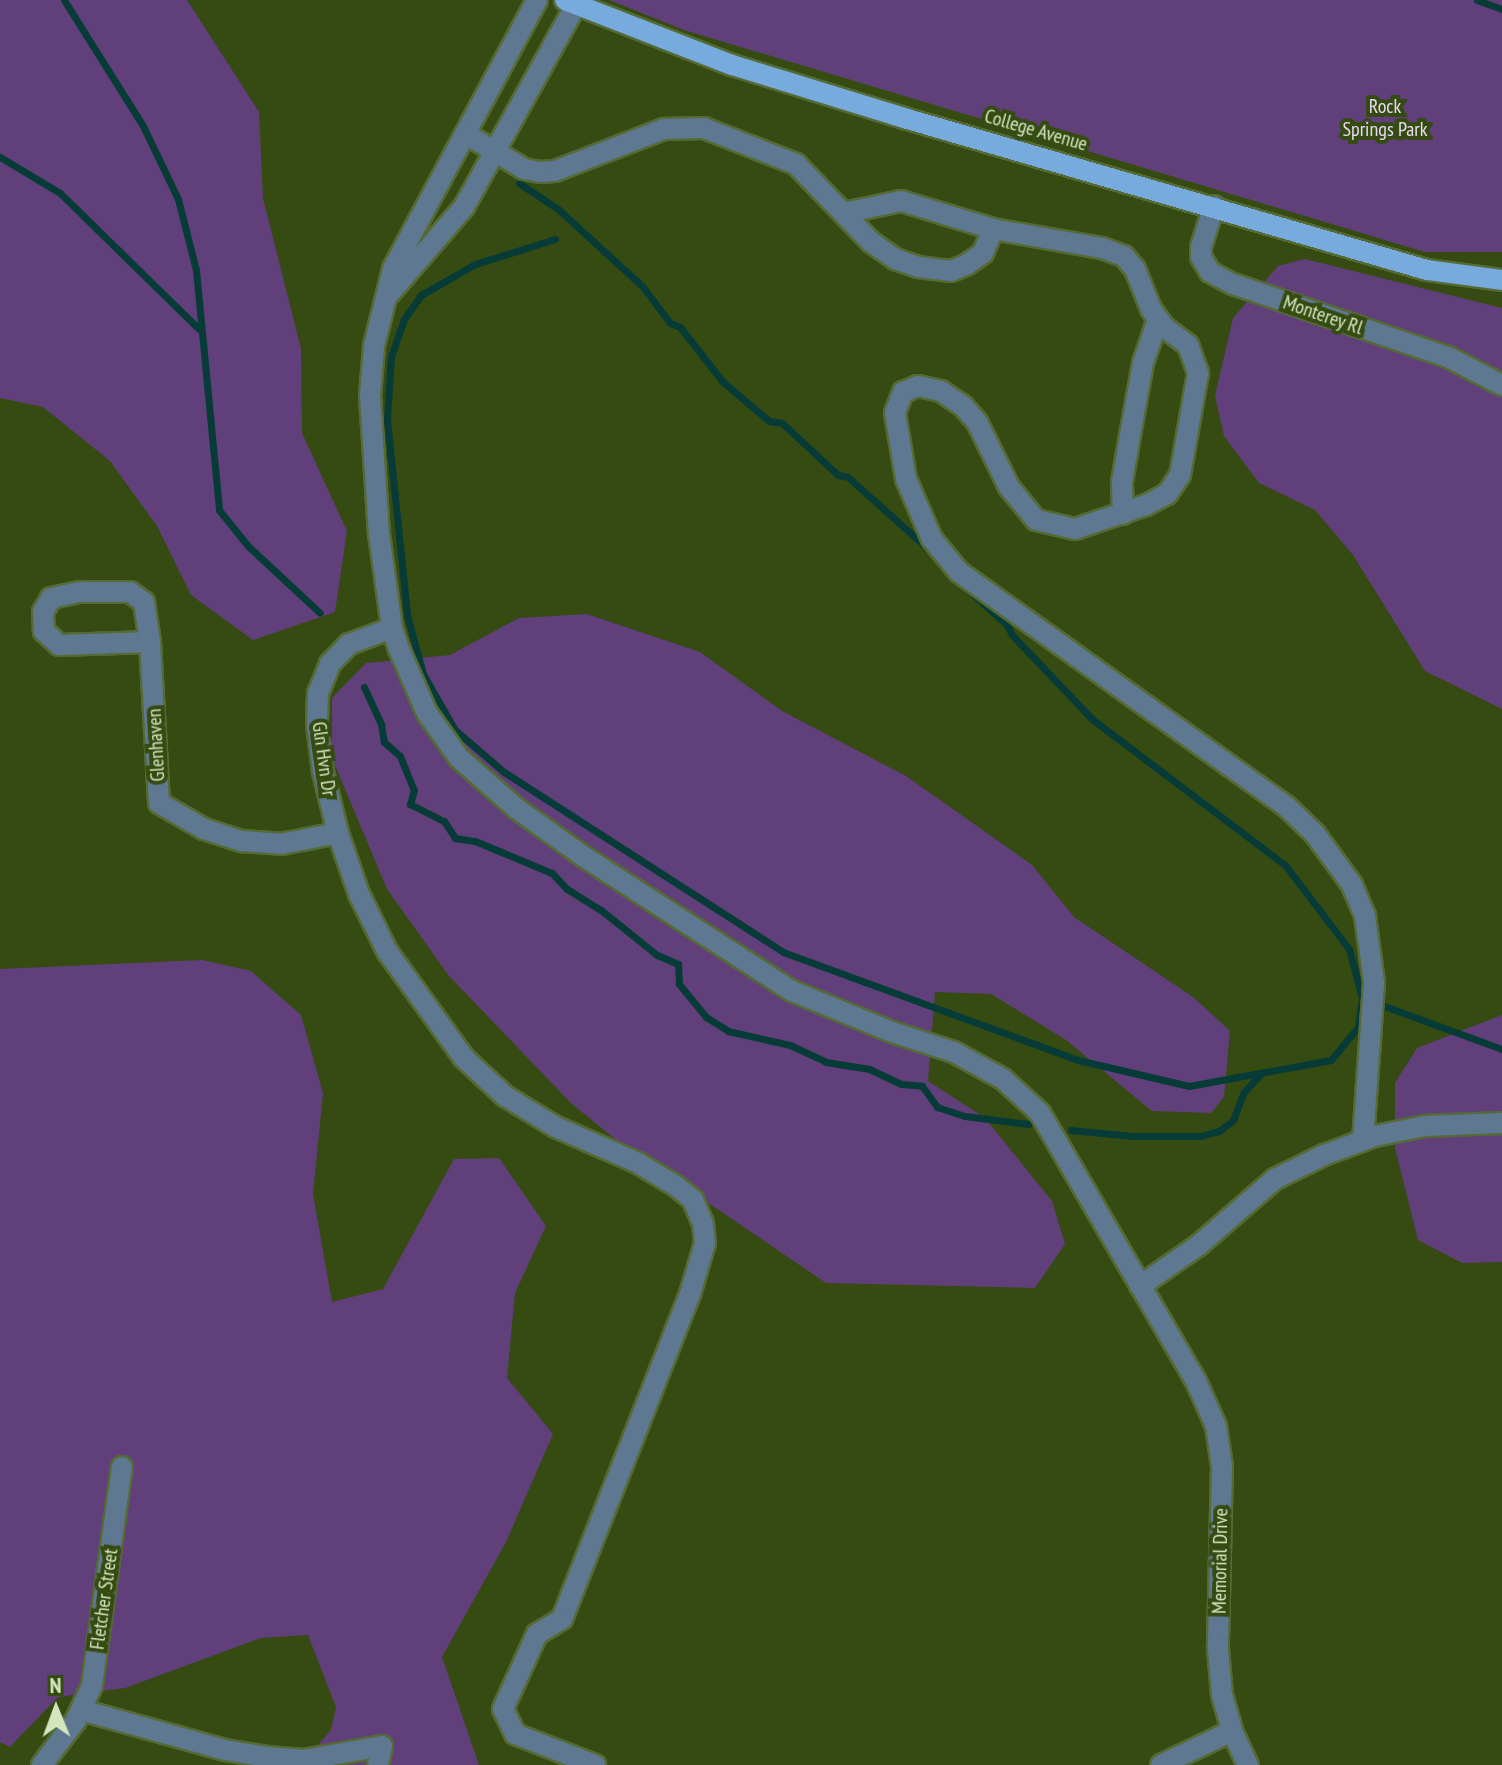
<!DOCTYPE html>
<html>
<head>
<meta charset="utf-8">
<style>
	body { margin:0 }
	#map { position:relative; width:1502px; height:1765px; overflow:hidden; background:#354b12; font-family:"PT Sans Narrow",sans-serif }
	div>[style] { position:absolute }
	.green>* { inset:0; background:#613f7b }
	.stream>* { height:7px; margin:-3.5px; padding:0 3.5px; transform-origin:3.5px; border-radius:3.5px; background:#073b37 }
	.roads { filter:drop-shadow(2px 0 #556a35) drop-shadow(-2px 0 #556a35) drop-shadow(0 2px #556a35) drop-shadow(0 -2px #556a35) }
	.minor>* { height:20px; margin:-10px; padding:0 10px; transform-origin:10px; border-radius:10px; background:#5f7891 }
	.major>* { height:20px; margin:-10px; padding:0 10px; transform-origin:10px; border-radius:10px; background:#77abdd }
	span { translate:-50% -50%; white-space:nowrap; text-align:center; line-height:1.15; -webkit-text-stroke:8px #354b12; paint-order:stroke }
	.park-label { font-size:20px; color:#e6daf0 }
	.street-label { font-size:20px; color:#d3e6c0 }
	.north { position:absolute; left:16px; top:1669px; width:80px; height:80px; -webkit-text-stroke:6px #354b12; paint-order:stroke; rotate:359deg; font-size:22px; font-weight:700; line-height:32px; text-align:center; color:#d3e6c0 }
	.north::after { content:''; display:block; margin:auto; width:28px; height:36px; background:#d3e6c0; clip-path:polygon(50% 0,100% 100%,50% 72%,0 100%) }
</style>
</head>
<body>
<div id="map">
	<div class="green">
		<div style="clip-path:polygon(0 0,187px 0,259px 112px,263px 198px,301px 349px,302px 433px,347px 531px,335px 612px,253px 640px,191px 595px,157px 526px,110px 461px,43px 407px,0 398px)"></div>
		<div style="clip-path:polygon(609px 0,1502px 0,1502px 252px,1425px 252px,684px 30px)"></div>
		<div style="clip-path:polygon(1305px 259px,1502px 308px,1502px 709px,1425px 671px,1353px 555px,1315px 510px,1259px 483px,1224px 436px,1215px 396px,1233px 318px,1278px 266px)"></div>
		<div style="clip-path:polygon(587px 614px,700px 652px,782px 711px,906px 776px,1032px 865px,1074px 917px,1193px 997px,1230px 1031px,1224px 1097px,1211px 1113px,1152px 1111px,1066px 1040px,991px 994px,935px 992px,928px 1081px,985px 1118px,1052px 1201px,1065px 1244px,1035px 1288px,826px 1283px,710px 1204px,665px 1180px,571px 1103px,449px 976px,387px 889px,332px 758px,332px 698px,366px 663px,450px 655px,519px 618px)"></div>
		<div style="clip-path:polygon(202px 960px,251px 971px,301px 1015px,323px 1093px,313px 1194px,332px 1302px,383px 1289px,454px 1159px,499px 1158px,546px 1226px,515px 1293px,507px 1378px,553px 1434px,506px 1542px,442px 1657px,479px 1765px,301px 1765px,331px 1730px,336px 1707px,308px 1635px,261px 1638px,125px 1688px,58px 1697px,10px 1747px,0 1742px,0 969px)"></div>
		<div style="clip-path:polygon(1502px 1015px,1502px 1262px,1462px 1263px,1418px 1240px,1395px 1148px,1395px 1083px,1417px 1048px)"></div>
	</div>
	<div class="stream">
		<div style="left:64px;top:0;width:149px;rotate:57.9deg"></div>
		<div style="left:143px;top:126px;width:81px;rotate:64.4deg"></div>
		<div style="left:178px;top:199px;width:73px;rotate:75.8deg"></div>
		<div style="left:196px;top:270px;width:241px;rotate:84.5deg"></div>
		<div style="left:219px;top:510px;width:46px;rotate:51.1deg"></div>
		<div style="left:248px;top:546px;width:98px;rotate:42.9deg"></div>
		<div style="left:1477px;top:0;width:27px;rotate:20deg"></div>
		<div style="left:0;top:157px;width:70px;rotate:31deg"></div>
		<div style="left:60px;top:193px;width:194px;rotate:44.4deg"></div>
		<div style="left:519px;top:183px;width:47px;rotate:33.7deg"></div>
		<div style="left:558px;top:209px;width:115px;rotate:42.5deg"></div>
		<div style="left:643px;top:287px;width:45px;rotate:53.1deg"></div>
		<div style="left:670px;top:323px;width:11px;rotate:22deg"></div>
		<div style="left:680px;top:327px;width:68px;rotate:52.1deg"></div>
		<div style="left:722px;top:381px;width:62px;rotate:40.4deg"></div>
		<div style="left:769px;top:421px;width:13px;rotate:9deg"></div>
		<div style="left:782px;top:423px;width:76px;rotate:42.9deg"></div>
		<div style="left:838px;top:475px;width:10px;rotate:11deg"></div>
		<div style="left:848px;top:477px;width:109px;rotate:42deg"></div>
		<div style="left:555px;top:239px;width:84px;rotate:162.6deg"></div>
		<div style="left:475px;top:264px;width:62px;rotate:150.1deg"></div>
		<div style="left:421px;top:295px;width:29px;rotate:125deg"></div>
		<div style="left:404px;top:319px;width:39px;rotate:109deg"></div>
		<div style="left:391px;top:356px;width:64px;rotate:93.6deg"></div>
		<div style="left:387px;top:420px;width:196px;rotate:84.1deg"></div>
		<div style="left:407px;top:615px;width:61px;rotate:74.8deg"></div>
		<div style="left:423px;top:674px;width:64px;rotate:60.3deg"></div>
		<div style="left:455px;top:730px;width:65px;rotate:40.6deg"></div>
		<div style="left:504px;top:772px;width:332px;rotate:32.8deg"></div>
		<div style="left:783px;top:952px;width:314px;rotate:20.1deg"></div>
		<div style="left:1078px;top:1060px;width:114px;rotate:13.2deg"></div>
		<div style="left:1189px;top:1086px;width:144px;rotate:-10.4deg"></div>
		<div style="left:1331px;top:1060px;width:43px;rotate:-50.7deg"></div>
		<div style="left:1358px;top:1027px;width:29px;rotate:-82deg"></div>
		<div style="left:1362px;top:998px;width:51px;rotate:-104.9deg"></div>
		<div style="left:1349px;top:949px;width:106px;rotate:-127.3deg"></div>
		<div style="left:1285px;top:865px;width:241px;rotate:-142.9deg"></div>
		<div style="left:1093px;top:720px;width:117px;rotate:-133.6deg"></div>
		<div style="left:1012px;top:635px;width:11px;rotate:-117deg"></div>
		<div style="left:1007px;top:625px;width:64px;rotate:-138.1deg"></div>
		<div style="left:364px;top:687px;width:41px;rotate:65.3deg"></div>
		<div style="left:381px;top:724px;width:18px;rotate:81deg"></div>
		<div style="left:384px;top:742px;width:21px;rotate:41deg"></div>
		<div style="left:400px;top:756px;width:37px;rotate:68deg"></div>
		<div style="left:414px;top:790px;width:15px;rotate:106deg"></div>
		<div style="left:410px;top:804px;width:38px;rotate:27deg"></div>
		<div style="left:444px;top:821px;width:20px;rotate:57deg"></div>
		<div style="left:455px;top:838px;width:20px;rotate:9deg"></div>
		<div style="left:475px;top:841px;width:83px;rotate:22.6deg"></div>
		<div style="left:552px;top:873px;width:22px;rotate:47deg"></div>
		<div style="left:567px;top:889px;width:40px;rotate:32deg"></div>
		<div style="left:601px;top:910px;width:72px;rotate:38.8deg"></div>
		<div style="left:657px;top:955px;width:23px;rotate:23deg"></div>
		<div style="left:678px;top:964px;width:20px;rotate:87deg"></div>
		<div style="left:679px;top:984px;width:43px;rotate:50.7deg"></div>
		<div style="left:706px;top:1017px;width:26px;rotate:32deg"></div>
		<div style="left:728px;top:1031px;width:64px;rotate:12.7deg"></div>
		<div style="left:790px;top:1045px;width:40px;rotate:25deg"></div>
		<div style="left:826px;top:1062px;width:44px;rotate:9.2deg"></div>
		<div style="left:869px;top:1069px;width:35px;rotate:25deg"></div>
		<div style="left:901px;top:1084px;width:21px;rotate:5deg"></div>
		<div style="left:922px;top:1086px;width:26px;rotate:54deg"></div>
		<div style="left:937px;top:1107px;width:29px;rotate:18deg"></div>
		<div style="left:965px;top:1116px;width:64px;rotate:7.2deg"></div>
		<div style="left:1376px;top:1003px;width:134px;rotate:20.1deg"></div>
		<div style="left:1071px;top:1130px;width:62px;rotate:5.5deg"></div>
		<div style="left:1133px;top:1136px;width:68px"></div>
		<div style="left:1201px;top:1136px;width:19px;rotate:-16deg"></div>
		<div style="left:1219px;top:1131px;width:18px;rotate:-38deg"></div>
		<div style="left:1233px;top:1120px;width:30px;rotate:-69deg"></div>
		<div style="left:1244px;top:1092px;width:25px;rotate:-47deg"></div>
	</div>
	<div class="roads">
		<div class="minor">
			<div style="left:537px;top:0;width:305px;rotate:118.2deg"></div>
			<div style="left:393px;top:269px;width:79px;rotate:103.9deg"></div>
			<div style="left:374px;top:346px;width:50px;rotate:94.6deg"></div>
			<div style="left:370px;top:396px;width:138px;rotate:86.3deg"></div>
			<div style="left:379px;top:534px;width:95px;rotate:82.1deg"></div>
			<div style="left:392px;top:628px;width:22px;rotate:72deg"></div>
			<div style="left:399px;top:649px;width:70px;rotate:66.4deg"></div>
			<div style="left:427px;top:713px;width:55px;rotate:54.6deg"></div>
			<div style="left:459px;top:758px;width:77px;rotate:41.3deg"></div>
			<div style="left:517px;top:809px;width:81px;rotate:35.5deg"></div>
			<div style="left:583px;top:856px;width:249px;rotate:32.9deg"></div>
			<div style="left:792px;top:991px;width:108px;rotate:22.3deg"></div>
			<div style="left:892px;top:1032px;width:65px;rotate:17.9deg"></div>
			<div style="left:954px;top:1052px;width:56px;rotate:28.9deg"></div>
			<div style="left:1003px;top:1079px;width:50px;rotate:42.6deg"></div>
			<div style="left:1040px;top:1113px;width:308px;rotate:59.8deg"></div>
			<div style="left:1195px;top:1379px;width:51px;rotate:65.9deg"></div>
			<div style="left:1216px;top:1426px;width:40px;rotate:81.5deg"></div>
			<div style="left:1222px;top:1466px;width:183px;rotate:91.3deg"></div>
			<div style="left:1218px;top:1649px;width:46px;rotate:85deg"></div>
			<div style="left:1222px;top:1695px;width:37px;rotate:74deg"></div>
			<div style="left:1232px;top:1731px;width:38px;rotate:65deg"></div>
			<div style="left:466px;top:134px;width:68px;rotate:31.1deg"></div>
			<div style="left:524px;top:169px;width:16px;rotate:11deg"></div>
			<div style="left:540px;top:172px;width:15px;rotate:-4deg"></div>
			<div style="left:555px;top:171px;width:117px;rotate:-21.1deg"></div>
			<div style="left:664px;top:129px;width:40px;rotate:-1.4deg"></div>
			<div style="left:704px;top:128px;width:99px;rotate:21.4deg"></div>
			<div style="left:796px;top:164px;width:108px;rotate:46.1deg"></div>
			<div style="left:871px;top:242px;width:29px;rotate:35deg"></div>
			<div style="left:895px;top:259px;width:24px;rotate:19deg"></div>
			<div style="left:918px;top:267px;width:33px;rotate:7deg"></div>
			<div style="left:951px;top:271px;width:16px;rotate:-22deg"></div>
			<div style="left:966px;top:265px;width:21px;rotate:-35deg"></div>
			<div style="left:983px;top:253px;width:26px;rotate:-67deg"></div>
			<div style="left:993px;top:229px;width:111px;rotate:9.9deg"></div>
			<div style="left:1102px;top:248px;width:23px;rotate:20deg"></div>
			<div style="left:1124px;top:256px;width:17px;rotate:50deg"></div>
			<div style="left:1135px;top:269px;width:43px;rotate:68.2deg"></div>
			<div style="left:1151px;top:309px;width:22px;rotate:54deg"></div>
			<div style="left:1164px;top:327px;width:30px;rotate:37deg"></div>
			<div style="left:1188px;top:345px;width:30px;rotate:70deg"></div>
			<div style="left:1198px;top:373px;width:104px;rotate:100deg"></div>
			<div style="left:1180px;top:475px;width:23px;rotate:124deg"></div>
			<div style="left:1167px;top:494px;width:24px;rotate:152deg"></div>
			<div style="left:1146px;top:505px;width:75px;rotate:161.3deg"></div>
			<div style="left:1075px;top:529px;width:40px;rotate:-167deg"></div>
			<div style="left:1036px;top:520px;width:43px;rotate:-129.3deg"></div>
			<div style="left:1009px;top:487px;width:72px;rotate:-116.2deg"></div>
			<div style="left:977px;top:422px;width:21px;rotate:-131deg"></div>
			<div style="left:963px;top:406px;width:27px;rotate:-146deg"></div>
			<div style="left:941px;top:391px;width:24px;rotate:-168deg"></div>
			<div style="left:918px;top:386px;width:16px;rotate:158deg"></div>
			<div style="left:903px;top:392px;width:22px;rotate:111deg"></div>
			<div style="left:895px;top:413px;width:67px;rotate:80.5deg"></div>
			<div style="left:906px;top:479px;width:65px;rotate:66.6deg"></div>
			<div style="left:932px;top:539px;width:43px;rotate:50.7deg"></div>
			<div style="left:959px;top:572px;width:402px;rotate:35.6deg"></div>
			<div style="left:1286px;top:806px;width:40px;rotate:44deg"></div>
			<div style="left:1315px;top:834px;width:63px;rotate:54deg"></div>
			<div style="left:1352px;top:885px;width:34px;rotate:67deg"></div>
			<div style="left:1365px;top:916px;width:68px;rotate:82.3deg"></div>
			<div style="left:1374px;top:983px;width:158px;rotate:94deg"></div>
			<div style="left:1214px;top:206px;width:43px;rotate:107.6deg"></div>
			<div style="left:1201px;top:247px;width:10px;rotate:90deg"></div>
			<div style="left:1201px;top:257px;width:17px;rotate:59deg"></div>
			<div style="left:1210px;top:272px;width:26px;rotate:28deg"></div>
			<div style="left:1233px;top:284px;width:227px;rotate:18.8deg"></div>
			<div style="left:1448px;top:357px;width:61px;rotate:27.4deg"></div>
			<div style="left:844px;top:213px;width:58px;rotate:-11.9deg"></div>
			<div style="left:901px;top:201px;width:96px;rotate:16.9deg"></div>
			<div style="left:390px;top:293px;width:113px;rotate:-49.3deg"></div>
			<div style="left:464px;top:207px;width:231px;rotate:-61deg"></div>
			<div style="left:1123px;top:514px;width:32px;rotate:-92deg"></div>
			<div style="left:1122px;top:482px;width:53px;rotate:-80.2deg"></div>
			<div style="left:1131px;top:430px;width:68px;rotate:-79.8deg"></div>
			<div style="left:1143px;top:363px;width:46px;rotate:-71.2deg"></div>
			<div style="left:392px;top:628px;width:46px;rotate:159.6deg"></div>
			<div style="left:349px;top:644px;width:28px;rotate:134deg"></div>
			<div style="left:330px;top:664px;width:31px;rotate:112deg"></div>
			<div style="left:318px;top:693px;width:31px;rotate:92deg"></div>
			<div style="left:317px;top:724px;width:48px;rotate:82.9deg"></div>
			<div style="left:323px;top:772px;width:63px;rotate:76.2deg"></div>
			<div style="left:338px;top:833px;width:65px;rotate:71deg"></div>
			<div style="left:359px;top:894px;width:64px;rotate:63.8deg"></div>
			<div style="left:387px;top:951px;width:132px;rotate:54.3deg"></div>
			<div style="left:464px;top:1058px;width:56px;rotate:42.8deg"></div>
			<div style="left:505px;top:1096px;width:60px;rotate:31.3deg"></div>
			<div style="left:556px;top:1127px;width:90px;rotate:23.7deg"></div>
			<div style="left:638px;top:1163px;width:44px;rotate:31.2deg"></div>
			<div style="left:676px;top:1186px;width:22px;rotate:39deg"></div>
			<div style="left:693px;top:1200px;width:26px;rotate:67deg"></div>
			<div style="left:703px;top:1224px;width:19px;rotate:84deg"></div>
			<div style="left:705px;top:1243px;width:53px;rotate:106.4deg"></div>
			<div style="left:690px;top:1294px;width:349px;rotate:111.5deg"></div>
			<div style="left:562px;top:1619px;width:29px;rotate:149deg"></div>
			<div style="left:537px;top:1634px;width:82px;rotate:114.4deg"></div>
			<div style="left:503px;top:1709px;width:28px;rotate:64deg"></div>
			<div style="left:515px;top:1734px;width:86px;rotate:21.2deg"></div>
			<div style="left:150px;top:642px;width:91px;rotate:178.1deg"></div>
			<div style="left:59px;top:645px;width:21px;rotate:-137deg"></div>
			<div style="left:44px;top:631px;width:19px;rotate:-93deg"></div>
			<div style="left:43px;top:612px;width:16px;rotate:-60deg"></div>
			<div style="left:51px;top:598px;width:30px;rotate:-12deg"></div>
			<div style="left:80px;top:592px;width:50px"></div>
			<div style="left:130px;top:592px;width:17px;rotate:36deg"></div>
			<div style="left:144px;top:602px;width:40px;rotate:81.5deg"></div>
			<div style="left:150px;top:642px;width:161px;rotate:86.8deg"></div>
			<div style="left:159px;top:803px;width:52px;rotate:30deg"></div>
			<div style="left:204px;top:829px;width:40px;rotate:18deg"></div>
			<div style="left:242px;top:841px;width:39px;rotate:4deg"></div>
			<div style="left:281px;top:844px;width:58px;rotate:-10.9deg"></div>
			<div style="left:1140px;top:1286px;width:72px;rotate:-34.8deg"></div>
			<div style="left:1199px;top:1245px;width:101px;rotate:-41deg"></div>
			<div style="left:1275px;top:1179px;width:55px;rotate:-26.1deg"></div>
			<div style="left:1324px;top:1155px;width:54px;rotate:-20.4deg"></div>
			<div style="left:1375px;top:1136px;width:51px;rotate:-11.3deg"></div>
			<div style="left:1425px;top:1126px;width:77px;rotate:-2.2deg"></div>
			<div style="left:81px;top:1710px;width:149px;rotate:15.5deg"></div>
			<div style="left:225px;top:1750px;width:44px;rotate:9.2deg"></div>
			<div style="left:268px;top:1757px;width:35px;rotate:5deg"></div>
			<div style="left:303px;top:1760px;width:80px;rotate:-10deg"></div>
			<div style="left:382px;top:1746px;width:19px;rotate:102deg"></div>
			<div style="left:42px;top:1765px;width:56px;rotate:-52.9deg"></div>
			<div style="left:76px;top:1720px;width:38px;rotate:-65deg"></div>
			<div style="left:92px;top:1685px;width:220px;rotate:-82.2deg"></div>
			<div style="left:1161px;top:1765px;width:79px;rotate:-25.6deg"></div>
		</div>
		<div class="major">
			<div style="left:565px;top:0;width:179px;rotate:21.3deg"></div>
			<div style="left:732px;top:65px;width:180px;rotate:17.1deg"></div>
			<div style="left:904px;top:118px;width:545px;rotate:16.21deg"></div>
			<div style="left:1427px;top:270px;width:76px;rotate:7.6deg"></div>
		</div>
	</div>
	<div class="park-label">
		<span style="left:1385px;top:118px">Rock<br>Springs Park</span>
	</div>
	<div class="street-label">
		<span style="left:1036px;top:130px;rotate:16deg">College Avenue</span>
		<span style="left:1323px;top:315px;rotate:19deg">Monterey Rl</span>
		<span style="left:156px;top:745px;rotate:-93deg">Glenhaven</span>
		<span style="left:324px;top:759px;rotate:82deg">Gln Hvn Dr</span>
		<span style="left:1220px;top:1561px;rotate:-89deg">Memorial Drive</span>
		<span style="left:104px;top:1599px;rotate:-82deg">Fletcher Street</span>
	</div>
	<div class="north">N</div>
</div>
</body>
</html>
